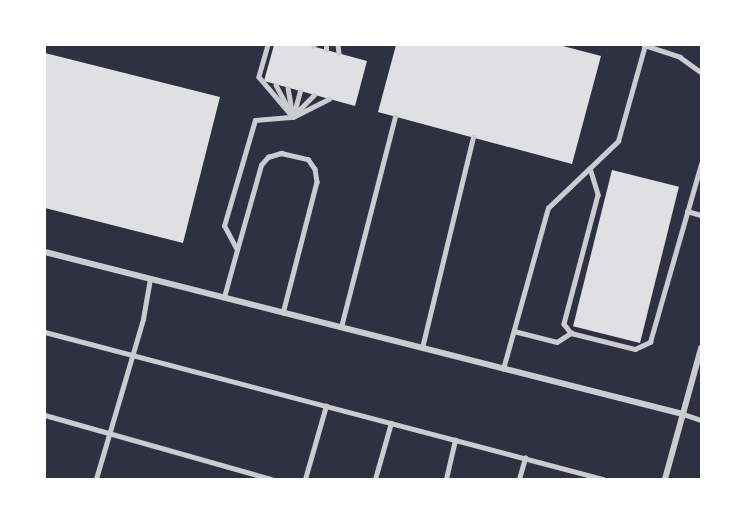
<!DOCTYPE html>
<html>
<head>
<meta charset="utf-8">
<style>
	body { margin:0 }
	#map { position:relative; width:746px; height:524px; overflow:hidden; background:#2d3142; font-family:"PT Sans Narrow",sans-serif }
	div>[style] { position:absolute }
	.building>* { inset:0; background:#e0e0e3; transform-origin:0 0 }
	.service>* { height:4.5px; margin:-2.25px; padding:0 2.25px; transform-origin:2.25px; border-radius:2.25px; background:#caccd0 }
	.minor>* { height:6px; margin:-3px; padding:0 3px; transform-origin:3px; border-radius:3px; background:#caccd0 }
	span { translate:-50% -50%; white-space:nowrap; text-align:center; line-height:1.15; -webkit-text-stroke:6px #fff; paint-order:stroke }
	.frame { position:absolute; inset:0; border:46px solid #fff; pointer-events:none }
</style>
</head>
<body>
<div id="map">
	<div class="building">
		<div style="clip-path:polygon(274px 45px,308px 45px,367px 61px,355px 106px,264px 81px)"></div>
		<div style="clip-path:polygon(396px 45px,559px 45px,601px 56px,572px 164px,378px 112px)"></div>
		<div style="clip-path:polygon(45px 53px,220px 97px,183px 243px,45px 208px)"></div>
		<div style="left:612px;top:170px;width:69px;height:161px;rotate:14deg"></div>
	</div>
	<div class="service">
		<div style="left:268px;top:45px;width:33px;rotate:106deg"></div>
		<div style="left:259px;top:77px;width:52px;rotate:49.6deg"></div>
		<div style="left:338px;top:45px;width:8px;rotate:83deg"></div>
		<div style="left:644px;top:45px;width:38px;rotate:18deg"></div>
		<div style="left:680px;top:57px;width:26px;rotate:36deg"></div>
		<div style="left:313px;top:46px;width:1px;rotate:-45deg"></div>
		<div style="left:326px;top:50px;width:5px;rotate:-90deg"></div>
		<div style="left:276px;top:85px;width:27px;rotate:62deg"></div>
		<div style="left:288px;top:88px;width:23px;rotate:80deg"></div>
		<div style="left:297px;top:112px;width:24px;rotate:-45deg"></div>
		<div style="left:293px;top:117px;width:40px;rotate:-26.6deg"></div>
		<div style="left:590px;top:168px;width:28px;rotate:73deg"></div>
		<div style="left:598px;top:195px;width:133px;rotate:104.8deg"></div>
		<div style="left:564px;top:324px;width:11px;rotate:52deg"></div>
		<div style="left:571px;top:333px;width:66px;rotate:14deg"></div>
		<div style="left:635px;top:349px;width:17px;rotate:-25deg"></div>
		<div style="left:650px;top:342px;width:185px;rotate:-74deg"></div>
		<div style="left:687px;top:211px;width:15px;rotate:16deg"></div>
		<div style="left:237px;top:250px;width:88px;rotate:-74.2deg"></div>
		<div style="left:261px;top:165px;width:11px;rotate:-49deg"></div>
		<div style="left:268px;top:157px;width:14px;rotate:-17deg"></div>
		<div style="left:281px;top:153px;width:28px;rotate:13deg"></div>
		<div style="left:308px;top:159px;width:12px;rotate:55deg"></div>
		<div style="left:315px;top:169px;width:13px;rotate:81deg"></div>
		<div style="left:317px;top:182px;width:135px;rotate:104.5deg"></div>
		<div style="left:224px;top:297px;width:49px;rotate:-74.5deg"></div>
		<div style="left:237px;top:250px;width:27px;rotate:-118deg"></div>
		<div style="left:224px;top:226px;width:110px;rotate:-73.7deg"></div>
		<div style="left:255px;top:120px;width:38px;rotate:-5deg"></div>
		<div style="left:293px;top:117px;width:27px;rotate:-75deg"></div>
		<div style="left:341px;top:327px;width:217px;rotate:-75.6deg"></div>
		<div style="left:514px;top:331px;width:44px;rotate:14.3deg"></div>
		<div style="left:557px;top:342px;width:17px;rotate:-33deg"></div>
		<div style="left:45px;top:332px;width:577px;rotate:14.76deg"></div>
		<div style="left:422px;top:348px;width:217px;rotate:-76.4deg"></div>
		<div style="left:503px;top:369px;width:167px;rotate:-74.4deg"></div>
		<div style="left:548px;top:208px;width:97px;rotate:-43.7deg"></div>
		<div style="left:618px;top:141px;width:100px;rotate:-74.3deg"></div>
		<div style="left:683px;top:414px;width:19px;rotate:18deg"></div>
		<div style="left:45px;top:415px;width:235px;rotate:15.8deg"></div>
		<div style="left:96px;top:479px;width:167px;rotate:-73.6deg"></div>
		<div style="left:143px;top:319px;width:41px;rotate:-80.1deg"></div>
		<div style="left:305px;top:479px;width:76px;rotate:-74deg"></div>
		<div style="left:375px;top:479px;width:58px;rotate:-74.1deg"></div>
		<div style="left:446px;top:479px;width:40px;rotate:-77deg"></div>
		<div style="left:519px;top:479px;width:22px;rotate:-74deg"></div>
	</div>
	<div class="minor">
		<div style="left:45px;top:252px;width:658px;rotate:14.25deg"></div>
		<div style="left:665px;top:479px;width:136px;rotate:-74.6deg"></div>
	</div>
	<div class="frame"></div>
</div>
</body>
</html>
